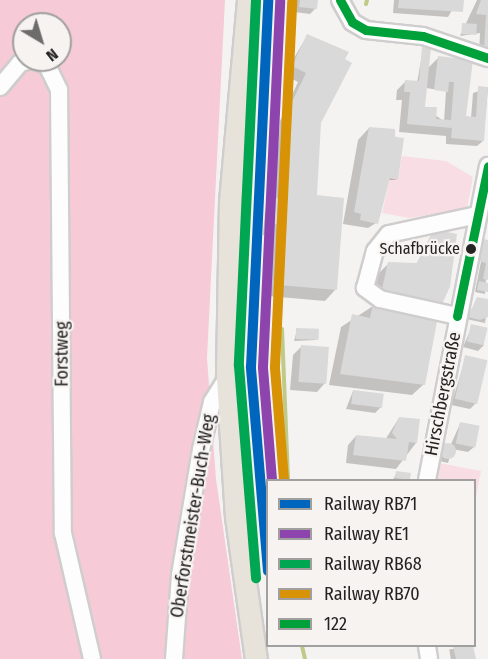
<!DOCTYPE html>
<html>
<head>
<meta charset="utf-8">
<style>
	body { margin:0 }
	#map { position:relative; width:488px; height:659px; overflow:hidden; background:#f5f3f2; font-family:"Fira Sans Condensed",sans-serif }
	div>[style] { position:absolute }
	.green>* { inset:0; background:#f8dde4 }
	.forest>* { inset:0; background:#f6cad7 }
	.shadow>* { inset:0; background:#0003; transform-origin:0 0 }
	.stream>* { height:4px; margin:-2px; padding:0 2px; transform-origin:2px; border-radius:2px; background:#bfca89 }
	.building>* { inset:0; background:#dad9d9; transform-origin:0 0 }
	.round { border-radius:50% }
	.roads { filter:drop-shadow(2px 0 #cfcdcd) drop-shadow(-2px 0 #cfcdcd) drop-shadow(0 2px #cfcdcd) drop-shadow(0 -2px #cfcdcd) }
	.minor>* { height:16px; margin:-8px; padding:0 8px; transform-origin:8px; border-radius:8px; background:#fefdfd }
	.major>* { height:21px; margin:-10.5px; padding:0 10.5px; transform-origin:10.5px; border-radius:10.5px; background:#e7e3da }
	.bus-1>* { height:9px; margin:-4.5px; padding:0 4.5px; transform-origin:4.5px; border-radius:4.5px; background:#00a13a }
	.rail-1>* { height:10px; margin:-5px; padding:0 5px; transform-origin:5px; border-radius:5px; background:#0065bd }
	.rail-2>* { height:10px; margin:-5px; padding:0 5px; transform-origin:5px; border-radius:5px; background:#8e44ad }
	.rail-3>* { height:10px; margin:-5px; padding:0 5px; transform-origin:5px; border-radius:5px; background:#00a651 }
	.rail-4>* { height:10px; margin:-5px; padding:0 5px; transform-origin:5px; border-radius:5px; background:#d79205 }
	.dots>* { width:16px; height:16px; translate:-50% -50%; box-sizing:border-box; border:3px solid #f6f3f1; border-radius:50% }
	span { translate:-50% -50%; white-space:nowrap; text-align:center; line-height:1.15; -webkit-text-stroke:4.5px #f6f3f1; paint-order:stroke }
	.bus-label { font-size:16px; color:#242322 }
	.right { translate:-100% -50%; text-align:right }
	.street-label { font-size:18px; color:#242322 }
	.legend { position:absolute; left:266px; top:479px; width:210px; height:168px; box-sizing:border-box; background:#f6f3f1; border:2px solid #a2a09e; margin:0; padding:8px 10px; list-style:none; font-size:18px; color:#242322 }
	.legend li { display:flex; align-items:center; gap:12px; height:30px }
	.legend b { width:30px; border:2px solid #a2a09e }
	.north { position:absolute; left:12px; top:12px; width:60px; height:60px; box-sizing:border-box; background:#f6f3f1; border:2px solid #a2a09e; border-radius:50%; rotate:142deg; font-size:16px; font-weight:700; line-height:24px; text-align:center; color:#242322 }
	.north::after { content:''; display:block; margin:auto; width:21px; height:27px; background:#6d6c6b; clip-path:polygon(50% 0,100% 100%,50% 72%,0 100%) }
</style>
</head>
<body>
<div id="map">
	<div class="green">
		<div style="clip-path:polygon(402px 156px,446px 161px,473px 177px,467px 209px,409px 218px,382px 213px,390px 178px,398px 180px)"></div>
		<div style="clip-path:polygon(439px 463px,481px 471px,475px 502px,474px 480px,436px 480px)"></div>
	</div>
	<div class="forest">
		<div style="clip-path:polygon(evenodd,0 0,225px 0,207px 358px,216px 479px,242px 659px,0 659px,0 0,24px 24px,60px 24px,60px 60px,24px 60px,24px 24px)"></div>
	</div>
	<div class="shadow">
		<div style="clip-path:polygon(295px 0,316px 0,316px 8px,310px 14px,294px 12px)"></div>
		<div style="clip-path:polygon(394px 0,458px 0,448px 17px,393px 13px)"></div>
		<div style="clip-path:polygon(477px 0,488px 0,488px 55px,479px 54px,480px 33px,460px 36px)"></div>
		<div style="clip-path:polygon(307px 36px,350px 63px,319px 125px,315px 197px,336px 289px,325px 301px,268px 296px,272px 236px,263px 235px,265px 211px,274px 201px,280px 121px,298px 82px,284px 75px)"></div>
		<div style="clip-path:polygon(evenodd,423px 49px,427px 69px,438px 58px,472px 62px,465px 117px,471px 118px,473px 93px,488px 88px,483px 141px,477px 146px,446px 144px,446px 136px,399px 132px,402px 100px,396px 100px,397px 90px,406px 81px,417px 83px,423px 49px,426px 88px,446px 91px,444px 121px,424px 108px,426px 88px)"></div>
		<div style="clip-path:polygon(369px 128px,402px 139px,396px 180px,385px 180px,376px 223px,368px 228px,343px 224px,358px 140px)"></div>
		<div style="clip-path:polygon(432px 233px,417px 320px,424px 384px,412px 395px,329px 385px,341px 327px,373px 306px,401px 311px,372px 300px,377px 275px,389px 263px,416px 265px)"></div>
		<div style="clip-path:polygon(485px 241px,488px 241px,485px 294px,475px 292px)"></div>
		<div style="clip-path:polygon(478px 299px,488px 301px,485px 323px,466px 319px)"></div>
		<div style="clip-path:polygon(472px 326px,484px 345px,478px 351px,463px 347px)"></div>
		<div style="clip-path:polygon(297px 330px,317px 340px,294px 341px)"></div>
		<div style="clip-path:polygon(302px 346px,325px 383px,317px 392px,290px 390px,293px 355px)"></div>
		<div style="clip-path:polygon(466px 357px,476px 403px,470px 409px,451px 405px)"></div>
		<div style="clip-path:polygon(353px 391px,381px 407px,375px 413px,346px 409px)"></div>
		<div style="clip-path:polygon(399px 418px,416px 443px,396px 469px,346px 463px,348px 445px,356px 436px,385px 440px)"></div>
		<div style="clip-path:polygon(460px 424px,474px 447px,468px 452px,452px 449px,448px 463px,439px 461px,442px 445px,451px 444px)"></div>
		<div style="clip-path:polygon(397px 472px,408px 479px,393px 480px)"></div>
		<div style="left:472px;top:646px;width:13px;height:23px;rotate:81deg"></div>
	</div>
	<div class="stream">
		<div style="left:366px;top:4px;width:4px;rotate:-76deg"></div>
		<div style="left:282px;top:329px;width:151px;rotate:87.7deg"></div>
		<div style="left:302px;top:646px;width:13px;rotate:77deg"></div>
	</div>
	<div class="building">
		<div style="clip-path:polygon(300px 0,318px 0,317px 9px,299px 7px)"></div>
		<div style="clip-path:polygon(399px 0,464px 0,463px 12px,398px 8px)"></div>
		<div style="clip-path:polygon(481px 0,488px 0,488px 49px,484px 49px,486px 15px,476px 14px)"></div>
		<div style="left:462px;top:23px;width:15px;height:11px;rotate:4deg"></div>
		<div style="clip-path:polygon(307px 34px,349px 52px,345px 59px,352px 63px,321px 123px,317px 195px,344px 198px,337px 290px,279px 285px,283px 225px,274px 224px,276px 198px,285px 199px,289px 108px,306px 73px,292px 66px)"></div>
		<div style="clip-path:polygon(422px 47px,431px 48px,425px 107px,437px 107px,436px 119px,451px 120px,454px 82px,449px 82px,448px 92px,434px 90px,438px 56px,473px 60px,466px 116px,476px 117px,478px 86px,488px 87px,484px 141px,451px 138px,452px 128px,407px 124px,410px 92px,404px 92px,405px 80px,419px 81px)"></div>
		<div style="clip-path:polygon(369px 127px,395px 129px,395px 137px,404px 138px,398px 180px,390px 178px,378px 224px,360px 220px,361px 214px,354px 212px)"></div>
		<div style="clip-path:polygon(434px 229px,457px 234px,450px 287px,441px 306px,382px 289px,388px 262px,417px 263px)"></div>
		<div style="clip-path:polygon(484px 239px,488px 240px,488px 280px,483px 279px,486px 263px,479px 261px)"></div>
		<div style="clip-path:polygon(479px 281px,488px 283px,488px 292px,477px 290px)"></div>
		<div style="clip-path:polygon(477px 297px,488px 299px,488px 317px,480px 320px,468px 317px)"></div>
		<div style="clip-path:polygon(373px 304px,437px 322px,425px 385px,340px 374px,352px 314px,370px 318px)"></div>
		<div style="left:471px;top:324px;width:17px;height:18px;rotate:13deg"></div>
		<div style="left:296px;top:328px;width:23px;height:11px;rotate:2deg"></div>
		<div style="left:301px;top:345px;width:28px;height:37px;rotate:4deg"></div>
		<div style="left:465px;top:355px;width:23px;height:45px;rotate:13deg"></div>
		<div style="left:353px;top:390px;width:31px;height:14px;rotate:7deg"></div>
		<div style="clip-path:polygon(399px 417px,420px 419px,417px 443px,409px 442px,406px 461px,353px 455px,356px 435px,397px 439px,392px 433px)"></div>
		<div style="left:460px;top:422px;width:20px;height:22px;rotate:11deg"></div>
		<div class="round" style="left:440px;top:443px;width:16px;height:16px"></div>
		<div style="left:396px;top:471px;width:15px;height:7px;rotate:8deg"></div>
		<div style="clip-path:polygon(453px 646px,473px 646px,476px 659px,456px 659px)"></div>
	</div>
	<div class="roads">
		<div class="minor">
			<div style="left:340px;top:0;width:25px;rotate:61deg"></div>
			<div style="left:352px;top:22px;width:16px;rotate:30deg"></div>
			<div style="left:366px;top:30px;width:57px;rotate:6deg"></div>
			<div style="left:423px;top:36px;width:69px;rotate:18.7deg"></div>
			<div style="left:33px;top:60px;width:15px;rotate:20deg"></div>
			<div style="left:47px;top:65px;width:28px;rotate:64deg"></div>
			<div style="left:59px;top:90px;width:443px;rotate:89.5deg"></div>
			<div style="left:63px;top:533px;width:129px;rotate:77deg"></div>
			<div style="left:0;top:87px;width:31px;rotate:-50deg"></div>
			<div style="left:20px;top:63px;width:12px;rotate:-14deg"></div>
			<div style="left:457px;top:316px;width:79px;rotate:-167.6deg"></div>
			<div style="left:380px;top:299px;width:19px;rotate:-144deg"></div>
			<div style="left:365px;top:288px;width:38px;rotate:-75deg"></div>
			<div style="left:375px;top:251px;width:22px;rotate:-51deg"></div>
			<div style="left:389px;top:234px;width:91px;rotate:-12.1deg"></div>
			<div style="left:427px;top:480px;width:320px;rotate:-79deg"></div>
			<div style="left:427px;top:646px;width:13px;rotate:81deg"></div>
			<div style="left:174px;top:659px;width:84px;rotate:-85.9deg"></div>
			<div style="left:180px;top:575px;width:127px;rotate:-80.5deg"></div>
			<div style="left:201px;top:450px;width:49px;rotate:-77.1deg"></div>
			<div style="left:212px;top:402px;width:28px;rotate:-58deg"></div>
		</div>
		<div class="major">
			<div style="left:248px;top:0;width:202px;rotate:95.1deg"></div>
			<div style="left:230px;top:201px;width:177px;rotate:91deg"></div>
			<div style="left:227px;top:378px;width:139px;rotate:86.3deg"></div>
			<div style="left:236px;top:517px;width:143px;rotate:82deg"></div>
		</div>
	</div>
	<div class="bus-1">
		<div style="left:340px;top:0;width:25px;rotate:61deg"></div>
		<div style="left:352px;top:22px;width:16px;rotate:30deg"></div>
		<div style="left:366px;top:30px;width:57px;rotate:6deg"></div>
		<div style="left:423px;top:36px;width:69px;rotate:18.7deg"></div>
		<div style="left:457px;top:316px;width:153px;rotate:-78.3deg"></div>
	</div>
	<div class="rail-1">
		<div style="left:268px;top:571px;width:205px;rotate:-94.8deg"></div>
		<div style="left:251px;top:367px;width:367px;rotate:-87.3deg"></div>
	</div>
	<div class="rail-2">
		<div style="left:272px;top:480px;width:113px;rotate:-94.6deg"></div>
		<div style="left:263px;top:367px;width:366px;rotate:-87.3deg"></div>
	</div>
	<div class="rail-3">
		<div style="left:256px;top:0;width:366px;rotate:92.7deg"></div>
		<div style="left:239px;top:366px;width:213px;rotate:85.4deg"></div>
	</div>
	<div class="rail-4">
		<div style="left:284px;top:480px;width:113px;rotate:-94.6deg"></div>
		<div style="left:275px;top:367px;width:366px;rotate:-87.3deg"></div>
	</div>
	<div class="dots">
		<div style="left:471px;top:249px;background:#242322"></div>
	</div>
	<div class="bus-label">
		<span class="right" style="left:460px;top:249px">Schafbrücke</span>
	</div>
	<div class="street-label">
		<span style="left:62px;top:354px;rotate:-90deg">Forstweg</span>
		<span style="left:443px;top:394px;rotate:-79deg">Hirschbergstraße</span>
		<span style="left:193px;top:516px;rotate:-81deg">Oberforstmeister-Buch-Weg</span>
	</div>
	<ul class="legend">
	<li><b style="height:8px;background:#0065bd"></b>Railway RB71</li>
	<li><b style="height:8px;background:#8e44ad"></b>Railway RE1</li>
	<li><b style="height:8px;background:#00a651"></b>Railway RB68</li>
	<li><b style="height:8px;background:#d79205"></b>Railway RB70</li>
	<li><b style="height:8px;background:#00a13a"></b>122</li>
	</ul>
	<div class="north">N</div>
</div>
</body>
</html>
